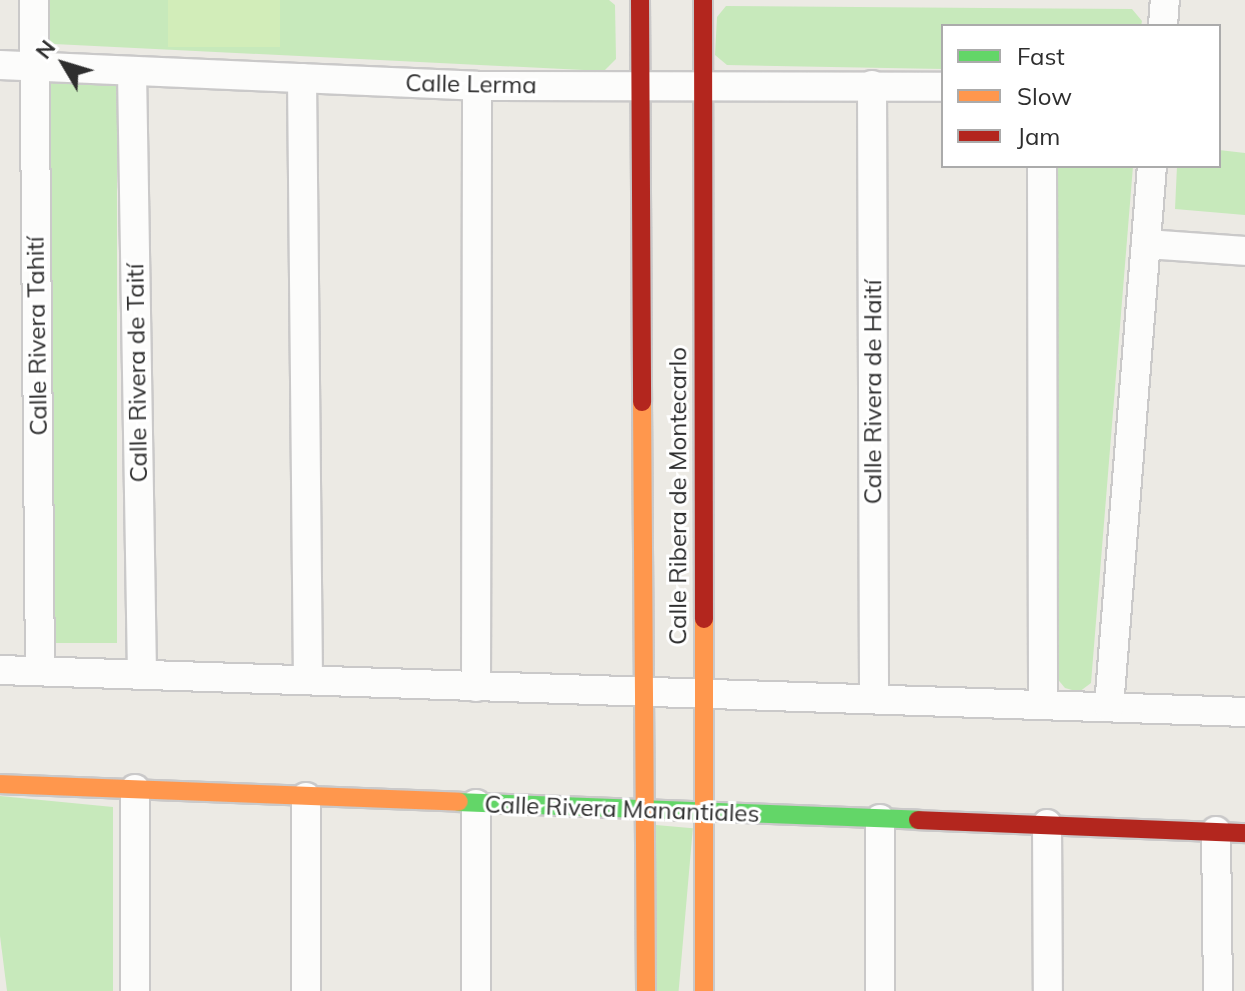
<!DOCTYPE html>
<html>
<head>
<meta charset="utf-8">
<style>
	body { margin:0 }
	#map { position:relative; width:1245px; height:991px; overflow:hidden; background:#eceae4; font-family:Mulish,sans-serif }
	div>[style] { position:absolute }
	.green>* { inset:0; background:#c7e9bb; transform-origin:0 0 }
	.pitch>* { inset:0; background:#d2edb9; transform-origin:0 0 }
	.roads { filter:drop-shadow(2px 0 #cac9c9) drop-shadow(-2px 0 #cac9c9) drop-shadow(0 2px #cac9c9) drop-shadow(0 -2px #cac9c9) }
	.street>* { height:28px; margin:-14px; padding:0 14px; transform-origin:14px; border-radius:14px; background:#fcfcfb }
	.fast>* { height:18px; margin:-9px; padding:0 9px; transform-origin:9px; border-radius:9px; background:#63d668 }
	.slow>* { height:18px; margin:-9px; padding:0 9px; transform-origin:9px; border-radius:9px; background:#ff974d }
	.jam>* { height:18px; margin:-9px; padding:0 9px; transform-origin:9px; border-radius:9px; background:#b3261e }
	span { translate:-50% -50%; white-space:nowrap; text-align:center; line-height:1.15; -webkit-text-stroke:6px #fff; paint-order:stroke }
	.street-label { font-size:24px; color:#2e2e2e }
	.legend { position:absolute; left:941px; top:24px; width:280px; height:144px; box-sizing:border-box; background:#fff; border:2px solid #ababab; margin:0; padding:10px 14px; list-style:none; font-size:24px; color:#2e2e2e }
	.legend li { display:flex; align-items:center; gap:16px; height:40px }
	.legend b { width:40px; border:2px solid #ababab }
	.north { position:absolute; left:24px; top:24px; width:80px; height:80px; -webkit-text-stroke:6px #fff; paint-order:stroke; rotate:308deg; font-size:22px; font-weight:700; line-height:32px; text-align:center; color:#2e2e2e }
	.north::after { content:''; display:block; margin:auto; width:28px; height:36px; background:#2e2e2e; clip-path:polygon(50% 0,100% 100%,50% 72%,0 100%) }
</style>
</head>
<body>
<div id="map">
	<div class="green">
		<div style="clip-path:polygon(43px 0,609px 0,615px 5px,616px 59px,604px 71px,54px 44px,42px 34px)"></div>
		<div style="clip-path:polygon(726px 6px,1132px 9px,1142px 21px,1141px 26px,943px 26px,943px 69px,727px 65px,715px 55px,717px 17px)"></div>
		<div style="left:117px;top:83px;width:560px;height:68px;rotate:90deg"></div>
		<div style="clip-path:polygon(1219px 150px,1245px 153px,1245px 215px,1175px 209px,1177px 166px,1219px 166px)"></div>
		<div style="clip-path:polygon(1056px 166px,1133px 166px,1091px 683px,1079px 692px,1065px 688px,1055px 676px)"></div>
		<div style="clip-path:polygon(0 796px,113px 807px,113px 991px,7px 991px,0 936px)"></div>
		<div style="left:656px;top:825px;width:37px;height:166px;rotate:5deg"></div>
	</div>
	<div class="pitch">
		<div style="left:168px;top:0;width:112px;height:47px"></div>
	</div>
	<div class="roads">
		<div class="street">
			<div style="left:34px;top:0;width:671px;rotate:89.49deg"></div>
			<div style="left:1163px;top:26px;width:26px;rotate:-86deg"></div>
			<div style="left:0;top:65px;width:477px;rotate:2.5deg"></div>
			<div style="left:477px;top:86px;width:466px;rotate:0.1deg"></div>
			<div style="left:132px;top:71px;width:603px;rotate:89.05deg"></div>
			<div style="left:302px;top:78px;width:602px;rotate:89.43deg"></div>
			<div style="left:872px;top:85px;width:613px;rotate:89.81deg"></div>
			<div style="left:1042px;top:166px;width:538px;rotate:89.89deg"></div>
			<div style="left:1146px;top:244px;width:99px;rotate:4deg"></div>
			<div style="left:0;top:670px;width:1246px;rotate:1.93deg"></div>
			<div style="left:476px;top:687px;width:601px;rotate:-89.9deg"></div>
			<div style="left:1109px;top:707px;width:543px;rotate:-85.46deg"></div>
			<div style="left:135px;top:789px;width:202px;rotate:90deg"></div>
			<div style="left:306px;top:797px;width:194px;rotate:90deg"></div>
			<div style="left:476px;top:804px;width:187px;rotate:90deg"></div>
			<div style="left:880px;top:819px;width:172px;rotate:90deg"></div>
			<div style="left:1047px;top:824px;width:167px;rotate:89.7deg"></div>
			<div style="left:1216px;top:831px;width:160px;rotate:89.3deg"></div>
		</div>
		<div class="fast">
			<div style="left:459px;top:802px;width:459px;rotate:2.2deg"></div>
		</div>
		<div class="slow">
			<div style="left:642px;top:402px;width:589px;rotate:89.61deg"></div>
			<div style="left:704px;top:619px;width:372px;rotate:90deg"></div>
			<div style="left:0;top:784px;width:459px;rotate:2.2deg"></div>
		</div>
		<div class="jam">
			<div style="left:640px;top:0;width:402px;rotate:89.7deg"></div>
			<div style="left:703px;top:0;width:619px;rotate:89.91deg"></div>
			<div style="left:918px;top:820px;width:327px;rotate:2.3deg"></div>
		</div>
	</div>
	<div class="street-label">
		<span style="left:471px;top:84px;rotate:1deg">Calle Lerma</span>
		<span style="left:37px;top:336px;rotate:-91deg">Calle Rivera Tahití</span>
		<span style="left:137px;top:373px;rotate:-91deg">Calle Rivera de Taití</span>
		<span style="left:873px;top:392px;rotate:-90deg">Calle Rivera de Haití</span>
		<span style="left:678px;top:496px;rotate:-90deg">Calle Ribera de Montecarlo</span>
		<span style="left:622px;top:809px;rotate:2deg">Calle Rivera Manantiales</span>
	</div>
	<ul class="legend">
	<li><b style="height:10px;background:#63d668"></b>Fast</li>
	<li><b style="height:10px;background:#ff974d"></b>Slow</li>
	<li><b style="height:10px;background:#b3261e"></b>Jam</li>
	</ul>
	<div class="north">N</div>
</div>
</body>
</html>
